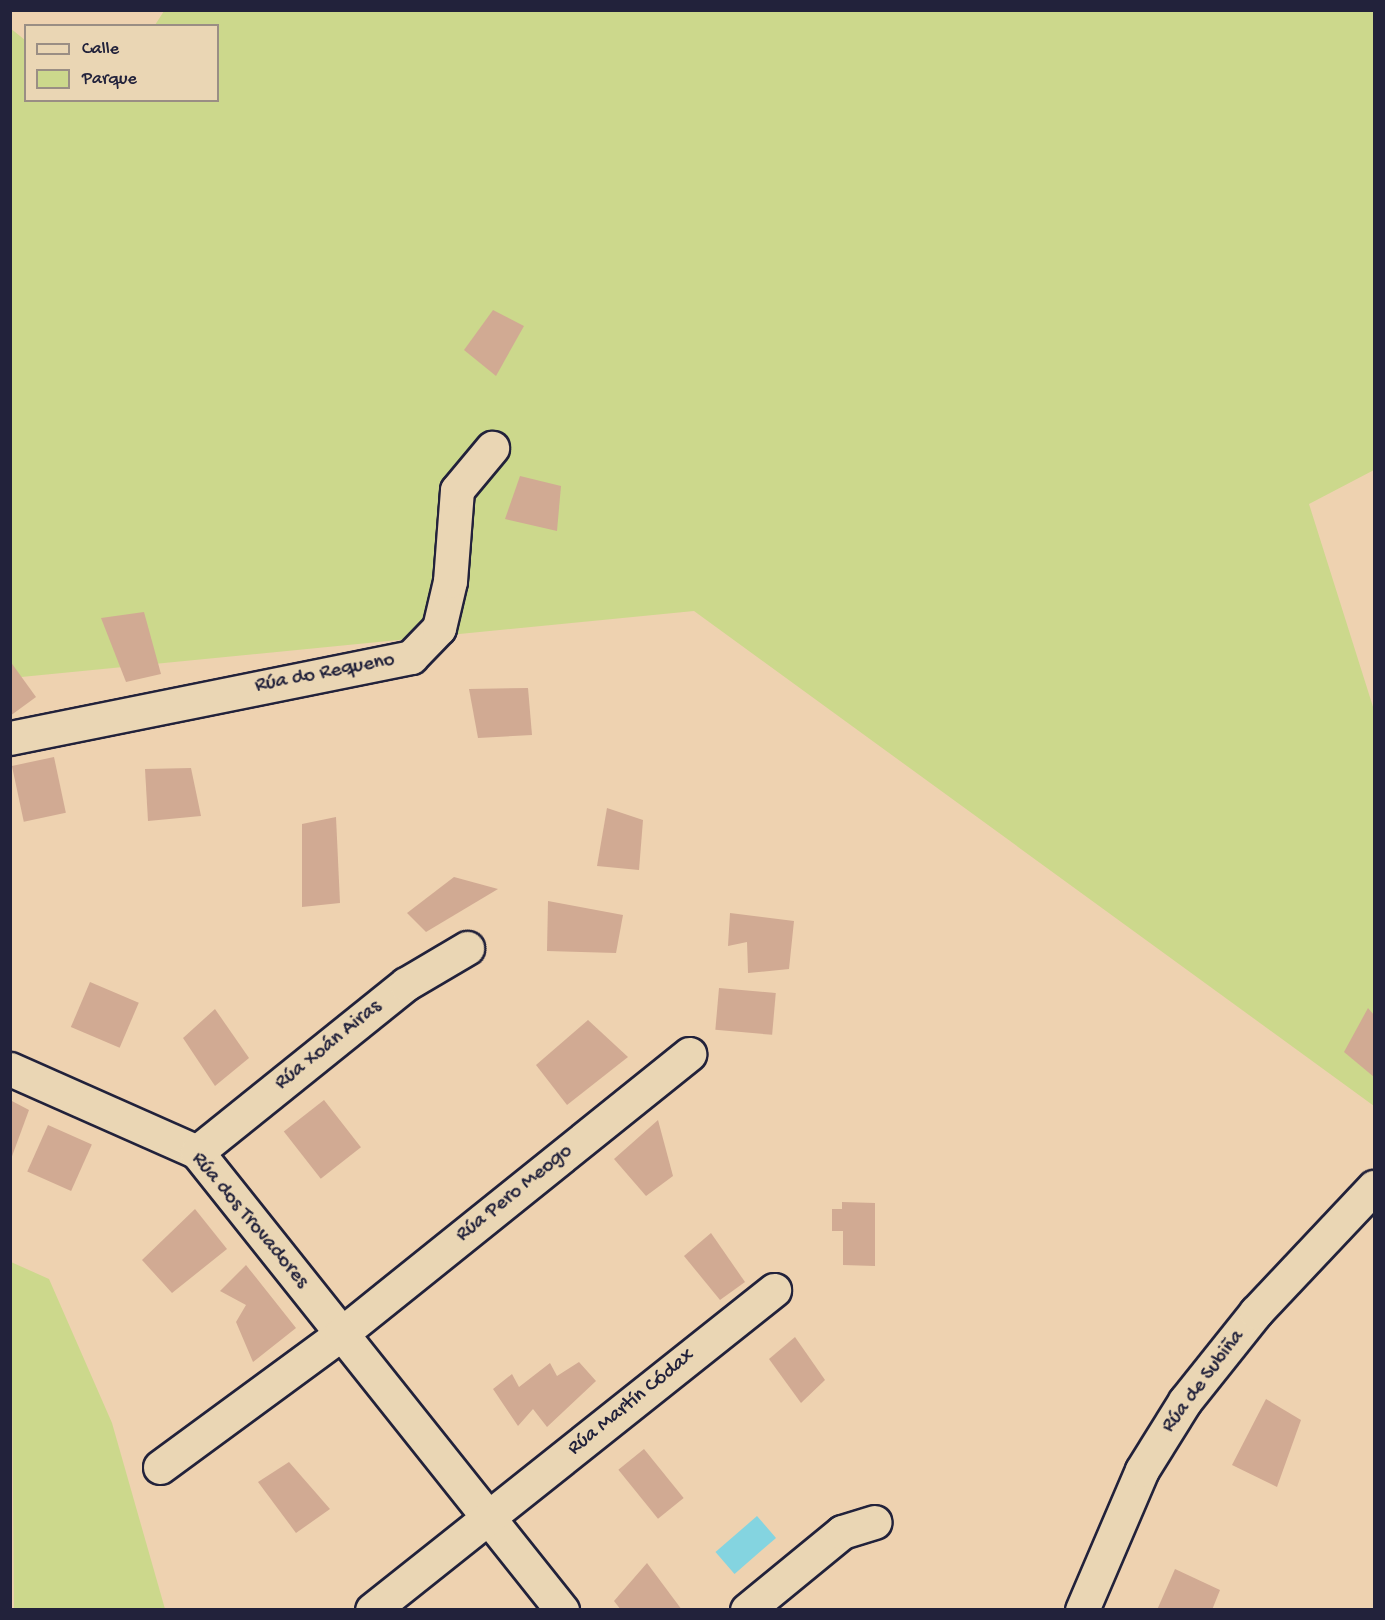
<!DOCTYPE html>
<html>
<head>
<meta charset="utf-8">
<style>
	body { margin:0 }
	#map { position:relative; width:1385px; height:1620px; overflow:hidden; background:#eed2b0; font-family:"Gochi Hand",sans-serif }
	div>[style] { position:absolute }
	.green>* { inset:0; background:#ccd88c }
	.water>* { inset:0; background:#84d4e0; transform-origin:0 0 }
	.building>* { inset:0; background:#d1aa93; transform-origin:0 0 }
	.roads { filter:drop-shadow(2px 0 #22223b) drop-shadow(-2px 0 #22223b) drop-shadow(0 2px #22223b) drop-shadow(0 -2px #22223b) }
	.minor>* { height:33px; margin:-16.5px; padding:0 16.5px; transform-origin:16.5px; border-radius:16.5px; background:#ead6b4 }
	span { translate:-50% -50%; white-space:nowrap; text-align:center; line-height:1.15; -webkit-text-stroke:5px #ead6b4; paint-order:stroke }
	.street-label { font-size:21px; color:#22223b }
	.frame { position:absolute; inset:0; border:12px solid #22223b; pointer-events:none }
	.legend { position:absolute; left:24px; top:24px; width:195px; height:78px; box-sizing:border-box; background:#ead6b4; border:2px solid #9a8e84; margin:0; padding:8px 10px; list-style:none; font-size:18px; color:#22223b }
	.legend li { display:flex; align-items:center; gap:12px; height:30px }
	.legend b { width:30px; border:2px solid #9a8e84 }
</style>
</head>
<body>
<div id="map">
	<div class="green">
		<div style="clip-path:polygon(164px 11px,1374px 11px,1374px 470px,1309px 504px,1374px 710px,1374px 1106px,694px 611px,11px 678px,10px 28px,25px 40px,26px 100px,218px 100px,218px 26px,155px 25px)"></div>
		<div style="clip-path:polygon(11px 1262px,49px 1279px,112px 1423px,165px 1609px,14px 1609px)"></div>
	</div>
	<div class="water">
		<div style="left:757px;top:1516px;width:29px;height:55px;rotate:49deg"></div>
	</div>
	<div class="building">
		<div style="clip-path:polygon(493px 310px,524px 326px,496px 376px,464px 350px)"></div>
		<div style="clip-path:polygon(520px 476px,561px 486px,557px 531px,505px 519px)"></div>
		<div style="clip-path:polygon(144px 612px,161px 674px,126px 682px,101px 618px)"></div>
		<div style="clip-path:polygon(10px 661px,36px 697px,10px 716px)"></div>
		<div style="clip-path:polygon(528px 688px,532px 735px,478px 738px,469px 689px)"></div>
		<div style="left:54px;top:757px;width:57px;height:43px;rotate:78deg"></div>
		<div style="clip-path:polygon(191px 768px,201px 816px,148px 821px,145px 769px)"></div>
		<div style="clip-path:polygon(607px 808px,643px 820px,639px 870px,597px 866px)"></div>
		<div style="clip-path:polygon(336px 817px,340px 903px,302px 907px,302px 824px)"></div>
		<div style="clip-path:polygon(454px 877px,498px 889px,426px 932px,407px 913px)"></div>
		<div style="clip-path:polygon(548px 901px,623px 915px,616px 953px,547px 951px)"></div>
		<div style="clip-path:polygon(730px 913px,794px 921px,789px 969px,748px 973px,747px 942px,728px 946px)"></div>
		<div style="left:90px;top:982px;width:53px;height:49px;rotate:23deg"></div>
		<div style="left:719px;top:988px;width:57px;height:42px;rotate:5deg"></div>
		<div style="clip-path:polygon(1368px 1008px,1374px 1015px,1374px 1077px,1344px 1052px)"></div>
		<div style="clip-path:polygon(215px 1009px,249px 1058px,215px 1086px,183px 1038px)"></div>
		<div style="clip-path:polygon(588px 1020px,628px 1057px,567px 1105px,536px 1065px)"></div>
		<div style="clip-path:polygon(10px 1100px,29px 1110px,11px 1159px,10px 1159px)"></div>
		<div style="left:324px;top:1100px;width:60px;height:51px;rotate:52deg"></div>
		<div style="clip-path:polygon(658px 1120px,673px 1176px,646px 1196px,614px 1159px)"></div>
		<div style="left:48px;top:1125px;width:48px;height:51px;rotate:24deg"></div>
		<div style="clip-path:polygon(842px 1202px,875px 1203px,875px 1266px,843px 1265px,843px 1231px,832px 1231px,832px 1209px,842px 1209px)"></div>
		<div style="clip-path:polygon(195px 1209px,227px 1249px,172px 1293px,142px 1260px)"></div>
		<div style="clip-path:polygon(711px 1233px,745px 1282px,720px 1300px,684px 1256px)"></div>
		<div style="clip-path:polygon(246px 1265px,296px 1328px,253px 1362px,236px 1322px,246px 1305px,220px 1291px)"></div>
		<div style="clip-path:polygon(795px 1337px,825px 1380px,801px 1403px,769px 1359px)"></div>
		<div style="clip-path:polygon(579px 1362px,596px 1381px,547px 1427px,533px 1409px,518px 1426px,493px 1389px,512px 1374px,519px 1387px,550px 1363px,557px 1376px)"></div>
		<div style="clip-path:polygon(1266px 1399px,1301px 1420px,1277px 1487px,1232px 1465px)"></div>
		<div style="left:644px;top:1449px;width:63px;height:33px;rotate:51deg"></div>
		<div style="clip-path:polygon(289px 1462px,330px 1509px,296px 1533px,258px 1482px)"></div>
		<div style="clip-path:polygon(647px 1563px,682px 1610px,621px 1610px,614px 1601px)"></div>
		<div style="clip-path:polygon(1175px 1569px,1220px 1590px,1212px 1610px,1157px 1610px)"></div>
	</div>
	<div class="roads">
		<div class="minor">
			<div style="left:10px;top:738px;width:409px;rotate:-11.4deg"></div>
			<div style="left:411px;top:657px;width:40px;rotate:-46deg"></div>
			<div style="left:439px;top:628px;width:48px;rotate:-76.8deg"></div>
			<div style="left:450px;top:581px;width:91px;rotate:-85.6deg"></div>
			<div style="left:457px;top:490px;width:55px;rotate:-50.2deg"></div>
			<div style="left:10px;top:1069px;width:205px;rotate:23.9deg"></div>
			<div style="left:197px;top:1152px;width:586px;rotate:51.45deg"></div>
			<div style="left:197px;top:1152px;width:268px;rotate:-38.8deg"></div>
			<div style="left:406px;top:984px;width:71px;rotate:-30.5deg"></div>
			<div style="left:160px;top:1467px;width:225px;rotate:-36.3deg"></div>
			<div style="left:341px;top:1334px;width:447px;rotate:-38.8deg"></div>
			<div style="left:372px;top:1610px;width:514px;rotate:-38.52deg"></div>
			<div style="left:747px;top:1610px;width:123px;rotate:-39.4deg"></div>
			<div style="left:842px;top:1532px;width:34px;rotate:-17deg"></div>
			<div style="left:1082px;top:1610px;width:152px;rotate:-66.8deg"></div>
			<div style="left:1142px;top:1470px;width:81px;rotate:-58.1deg"></div>
			<div style="left:1185px;top:1401px;width:114px;rotate:-51.4deg"></div>
			<div style="left:1256px;top:1312px;width:172px;rotate:-46.7deg"></div>
		</div>
	</div>
	<div class="street-label">
		<span style="left:325px;top:674px;rotate:-11deg">Rúa do Requeno</span>
		<span style="left:329px;top:1046px;rotate:-39deg">Rúa Xoán Airas</span>
		<span style="left:515px;top:1194px;rotate:-39deg">Rúa Pero Meogo</span>
		<span style="left:249px;top:1221px;rotate:50deg">Rúa dos Trovadores</span>
		<span style="left:1204px;top:1382px;rotate:-53deg">Rúa de Subiña</span>
		<span style="left:632px;top:1403px;rotate:-39deg">Rúa Martín Códax</span>
	</div>
	<div class="frame"></div>
	<ul class="legend">
	<li><b style="height:8px;background:#ead6b4"></b>Calle</li>
	<li><b style="height:16px;background:#ccd88c"></b>Parque</li>
	</ul>
</div>
</body>
</html>
